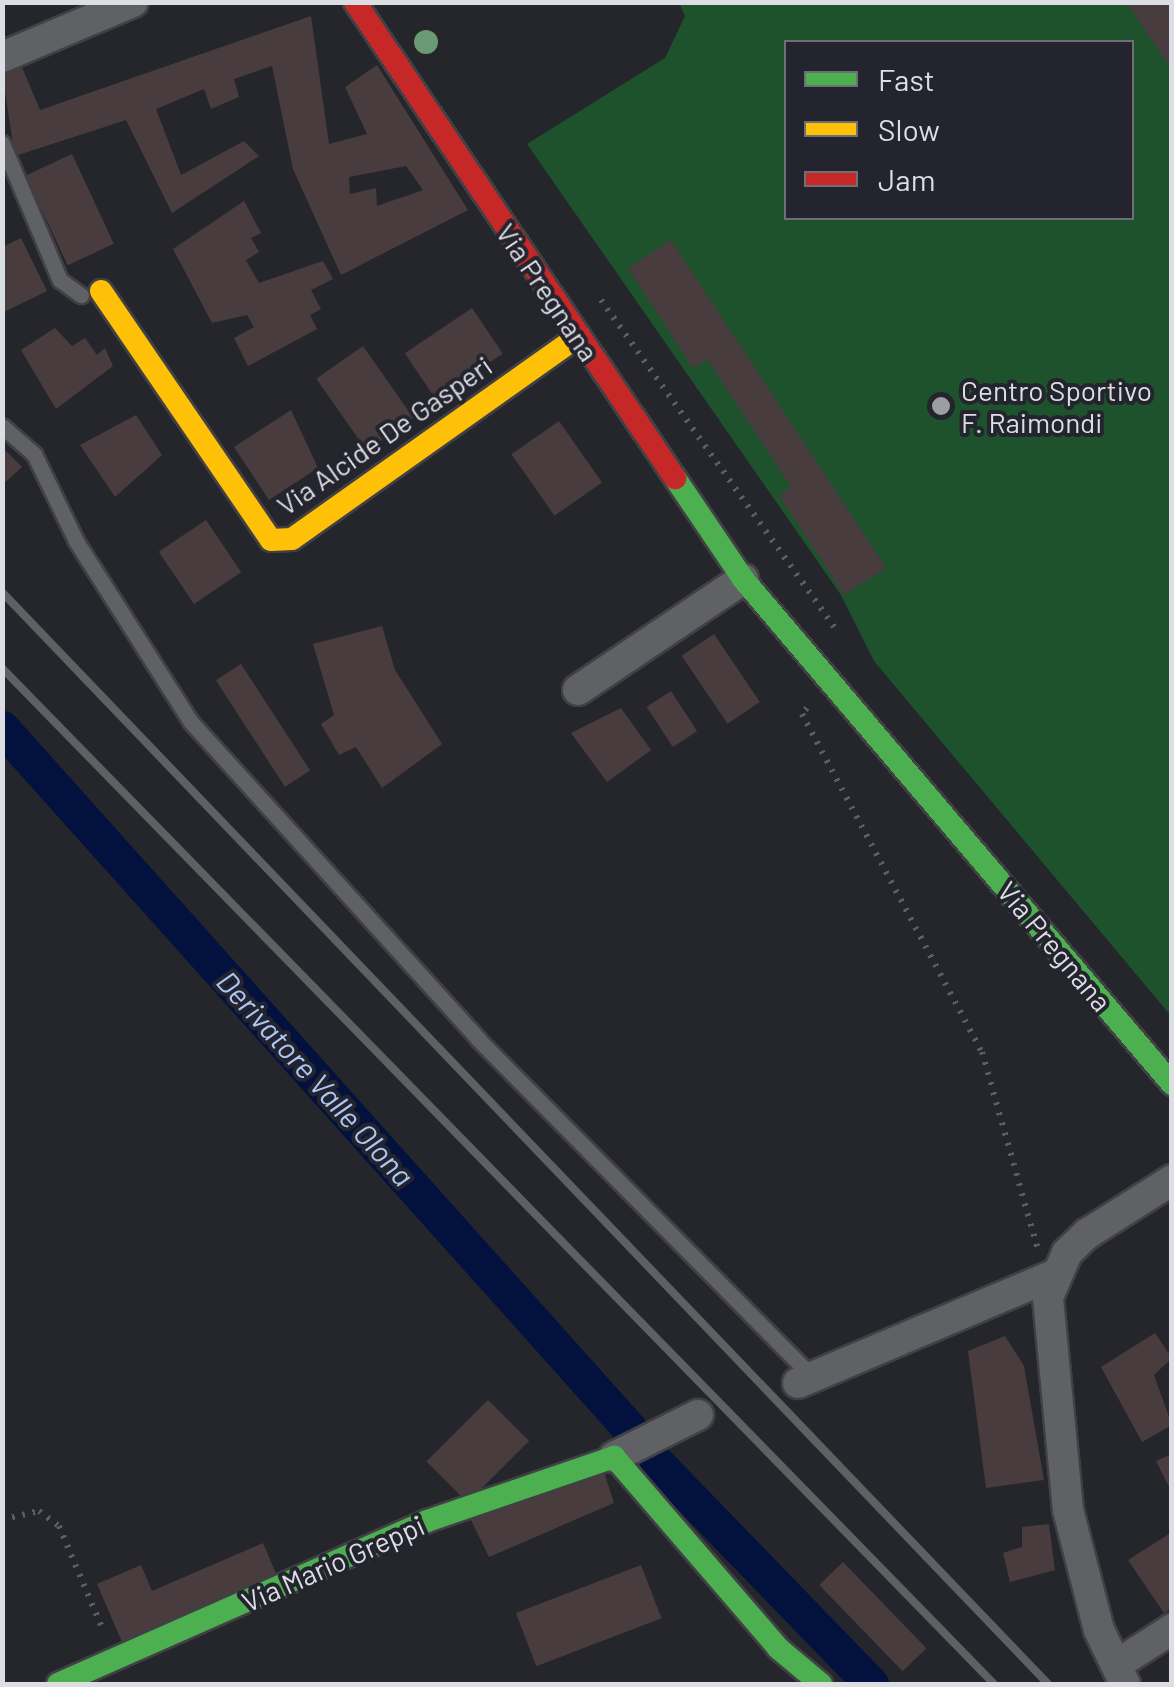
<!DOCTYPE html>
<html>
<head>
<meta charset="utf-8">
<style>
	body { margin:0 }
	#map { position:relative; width:1174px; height:1687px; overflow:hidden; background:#25262b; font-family:Barlow,sans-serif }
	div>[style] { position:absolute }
	.green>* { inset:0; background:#1d522c }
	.canal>* { height:35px; margin:-17.5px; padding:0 17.5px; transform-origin:17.5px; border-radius:17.5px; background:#03113e }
	.building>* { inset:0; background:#483c3e; transform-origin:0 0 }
	.path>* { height:6px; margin-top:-3px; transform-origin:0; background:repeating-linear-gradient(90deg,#5e5e62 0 2.5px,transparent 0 10.5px) }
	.roads { filter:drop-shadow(2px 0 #404045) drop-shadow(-2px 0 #404045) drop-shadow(0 2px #404045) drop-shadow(0 -2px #404045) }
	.lane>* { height:15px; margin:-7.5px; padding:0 7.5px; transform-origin:7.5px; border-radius:7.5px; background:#606165 }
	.street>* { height:30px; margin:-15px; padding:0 15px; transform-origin:15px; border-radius:15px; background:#606165 }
	.fast>* { height:22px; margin:-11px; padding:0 11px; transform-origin:11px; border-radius:11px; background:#4caf50 }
	.slow>* { height:22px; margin:-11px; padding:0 11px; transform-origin:11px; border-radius:11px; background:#ffc107 }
	.jam>* { height:22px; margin:-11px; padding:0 11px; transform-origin:11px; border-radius:11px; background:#c62828 }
	.rail>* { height:8px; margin:-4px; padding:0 4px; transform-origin:4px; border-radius:4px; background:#5f6063 }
	.trees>* { width:24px; height:24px; margin:-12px; border-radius:50%; background:#6a9975 }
	.dots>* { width:28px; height:28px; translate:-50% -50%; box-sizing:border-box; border:5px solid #23242d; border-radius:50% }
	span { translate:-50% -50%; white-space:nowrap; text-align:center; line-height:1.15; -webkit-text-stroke:8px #23242d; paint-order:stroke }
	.street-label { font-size:28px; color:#dddee4 }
	.poi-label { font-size:28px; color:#dddee4 }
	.left { translate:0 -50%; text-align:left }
	.water-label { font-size:30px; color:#abc8f9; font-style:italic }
	.frame { position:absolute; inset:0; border:5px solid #dddee4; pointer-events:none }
	.legend { position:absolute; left:784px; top:40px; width:350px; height:180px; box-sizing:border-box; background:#23242d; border:2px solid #6d6e76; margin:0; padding:12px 18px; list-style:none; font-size:30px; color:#dddee4 }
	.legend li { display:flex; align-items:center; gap:20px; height:50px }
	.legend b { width:50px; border:2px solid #6d6e76 }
</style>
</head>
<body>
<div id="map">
	<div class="green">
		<div style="clip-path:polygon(evenodd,679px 3px,1171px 3px,1171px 1016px,874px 661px,841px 595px,527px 144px,665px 58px,685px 16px,679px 3px,786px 42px,1132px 42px,1132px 218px,786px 218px,786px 42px)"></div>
	</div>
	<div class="canal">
		<div style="left:2px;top:728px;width:940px;rotate:48.15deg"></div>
		<div style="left:657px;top:1463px;width:308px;rotate:45.9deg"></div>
	</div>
	<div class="building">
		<div style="clip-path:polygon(1126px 2px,1172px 2px,1172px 70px)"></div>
		<div style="clip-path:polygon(evenodd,311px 16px,329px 144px,367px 134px,345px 87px,377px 65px,468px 210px,341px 275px,293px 169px,272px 66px,234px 79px,239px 97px,211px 109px,204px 89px,156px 109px,181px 175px,244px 141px,259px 156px,172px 213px,126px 120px,15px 156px,2px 73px,21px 65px,40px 110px,311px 16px,406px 166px,423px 190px,377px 206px,376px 188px,350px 194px,349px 177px,406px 166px)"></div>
		<div style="left:72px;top:154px;width:99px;height:51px;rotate:65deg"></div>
		<div style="clip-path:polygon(244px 201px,261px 233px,251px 238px,259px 252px,246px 260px,259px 283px,323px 261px,333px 279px,311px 290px,321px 309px,310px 315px,317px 329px,248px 366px,234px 338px,254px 327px,247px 315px,212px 323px,173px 249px)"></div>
		<div style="clip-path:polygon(21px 238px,47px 291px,2px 313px,2px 247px)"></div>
		<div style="clip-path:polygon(671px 240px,886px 568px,844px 595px,779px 495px,791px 487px,707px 359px,693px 368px,628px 268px)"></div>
		<div style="left:472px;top:308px;width:55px;height:81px;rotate:56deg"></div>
		<div style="clip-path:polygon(55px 328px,72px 346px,85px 338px,97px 355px,105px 348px,113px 366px,56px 409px,21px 350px)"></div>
		<div style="left:363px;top:346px;width:88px;height:57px;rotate:55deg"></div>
		<div style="clip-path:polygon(291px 410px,318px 468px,269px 500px,234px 447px)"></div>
		<div style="clip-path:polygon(136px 415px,162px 455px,115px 497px,80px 445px)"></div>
		<div style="left:559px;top:421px;width:75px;height:58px;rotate:55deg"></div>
		<div style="clip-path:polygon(2px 447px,22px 467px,2px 485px)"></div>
		<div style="left:206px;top:520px;width:63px;height:57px;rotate:56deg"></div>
		<div style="clip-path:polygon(382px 626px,395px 670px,442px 744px,382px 788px,356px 747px,339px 755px,321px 724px,334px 715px,313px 644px)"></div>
		<div style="left:714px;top:634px;width:82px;height:39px;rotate:56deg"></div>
		<div style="left:241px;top:664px;width:127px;height:30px;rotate:57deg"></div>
		<div style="left:671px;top:691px;width:48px;height:29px;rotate:57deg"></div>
		<div style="clip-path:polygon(621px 708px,651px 750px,607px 782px,571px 733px)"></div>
		<div style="clip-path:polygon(1155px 1333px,1172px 1358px,1154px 1375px,1172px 1425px,1142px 1442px,1101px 1367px)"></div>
		<div style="clip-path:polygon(1005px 1336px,1024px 1366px,1044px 1480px,986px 1488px,968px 1351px)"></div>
		<div style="left:488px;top:1400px;width:58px;height:87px;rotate:45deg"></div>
		<div style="clip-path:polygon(1172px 1454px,1172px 1493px,1156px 1461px)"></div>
		<div style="clip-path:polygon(603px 1469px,614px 1503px,489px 1557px,470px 1518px)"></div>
		<div style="clip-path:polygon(1049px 1524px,1055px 1570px,1010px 1582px,1003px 1553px,1022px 1547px,1022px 1527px)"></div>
		<div style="clip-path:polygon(1172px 1532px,1172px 1608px,1164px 1613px,1128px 1560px)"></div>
		<div style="clip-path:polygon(263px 1543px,277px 1576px,122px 1642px,97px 1584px,141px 1565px,152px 1591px)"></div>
		<div style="left:843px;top:1562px;width:120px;height:33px;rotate:46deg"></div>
		<div style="left:641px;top:1565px;width:57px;height:134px;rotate:69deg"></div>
	</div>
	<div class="path">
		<div style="left:601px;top:300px;width:402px;rotate:54.5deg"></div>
		<div style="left:807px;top:708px;width:8px;rotate:130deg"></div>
		<div style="left:802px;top:714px;width:383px;rotate:62deg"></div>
		<div style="left:982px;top:1052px;width:206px;rotate:74.2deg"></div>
		<div style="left:2px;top:1520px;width:38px;rotate:-14deg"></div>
		<div style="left:39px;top:1511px;width:25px;rotate:37deg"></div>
		<div style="left:59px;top:1526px;width:111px;rotate:67.1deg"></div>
	</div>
	<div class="roads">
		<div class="lane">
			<div style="left:2px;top:143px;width:149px;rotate:67.1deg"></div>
			<div style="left:60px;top:280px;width:26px;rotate:36deg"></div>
			<div style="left:2px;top:426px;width:43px;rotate:41.2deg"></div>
			<div style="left:34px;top:454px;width:97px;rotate:64.2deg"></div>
			<div style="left:76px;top:541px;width:214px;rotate:57.6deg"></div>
			<div style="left:191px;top:722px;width:428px;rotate:47.8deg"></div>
			<div style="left:478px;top:1039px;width:474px;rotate:45.3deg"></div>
		</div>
		<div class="street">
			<div style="left:2px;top:57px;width:142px;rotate:-22.8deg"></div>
			<div style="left:578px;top:690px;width:199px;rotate:-33.9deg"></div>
			<div style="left:798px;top:1383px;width:278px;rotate:-22.9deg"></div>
			<div style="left:614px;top:1457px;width:94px;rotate:-26.6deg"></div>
			<div style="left:1116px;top:1665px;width:67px;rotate:-32.7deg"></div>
			<div style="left:1125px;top:1684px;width:60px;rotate:-115.7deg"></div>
			<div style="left:1099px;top:1630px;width:124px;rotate:-104.5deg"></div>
			<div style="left:1068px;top:1510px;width:214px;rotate:-95.4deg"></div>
			<div style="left:1048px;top:1297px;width:48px;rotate:-66.6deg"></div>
			<div style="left:1067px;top:1253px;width:28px;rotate:-44deg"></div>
			<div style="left:1087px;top:1234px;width:101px;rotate:-32.4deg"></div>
		</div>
		<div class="fast">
			<div style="left:675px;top:478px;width:122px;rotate:56deg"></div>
			<div style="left:743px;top:579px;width:663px;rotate:49.65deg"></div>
			<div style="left:58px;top:1684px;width:403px;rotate:-23.8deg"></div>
			<div style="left:427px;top:1521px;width:198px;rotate:-18.9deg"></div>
			<div style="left:614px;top:1457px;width:252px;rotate:49.3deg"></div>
			<div style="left:778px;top:1648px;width:56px;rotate:39.9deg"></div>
		</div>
		<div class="slow">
			<div style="left:101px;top:291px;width:301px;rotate:55.7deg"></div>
			<div style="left:271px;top:540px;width:21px;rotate:-3deg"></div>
			<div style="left:292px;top:539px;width:352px;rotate:-35.3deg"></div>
		</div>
		<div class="jam">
			<div style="left:355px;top:2px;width:574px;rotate:56.09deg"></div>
		</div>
	</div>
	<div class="rail">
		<div style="left:2px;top:592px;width:1512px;rotate:46.23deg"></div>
		<div style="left:2px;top:668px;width:1420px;rotate:45.68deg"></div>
	</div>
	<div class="trees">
		<div style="left:426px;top:42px"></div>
	</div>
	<div class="dots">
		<div style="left:941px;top:406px;background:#9d9ea3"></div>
	</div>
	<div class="street-label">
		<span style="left:548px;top:292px;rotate:56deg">Via Pregnana</span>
		<span style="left:384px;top:435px;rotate:-35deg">Via Alcide De Gasperi</span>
		<span style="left:1055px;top:946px;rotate:50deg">Via Pregnana</span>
		<span style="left:333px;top:1563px;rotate:-24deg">Via Mario Greppi</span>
	</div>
	<div class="poi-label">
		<span class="left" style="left:961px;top:406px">Centro Sportivo<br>F. Raimondi</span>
	</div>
	<div class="water-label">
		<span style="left:316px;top:1078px;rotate:48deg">Derivatore Valle Olona</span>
	</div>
	<div class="frame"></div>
	<ul class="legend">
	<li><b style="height:12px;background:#4caf50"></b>Fast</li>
	<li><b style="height:12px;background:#ffc107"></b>Slow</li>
	<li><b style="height:12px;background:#c62828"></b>Jam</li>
	</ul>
</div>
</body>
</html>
